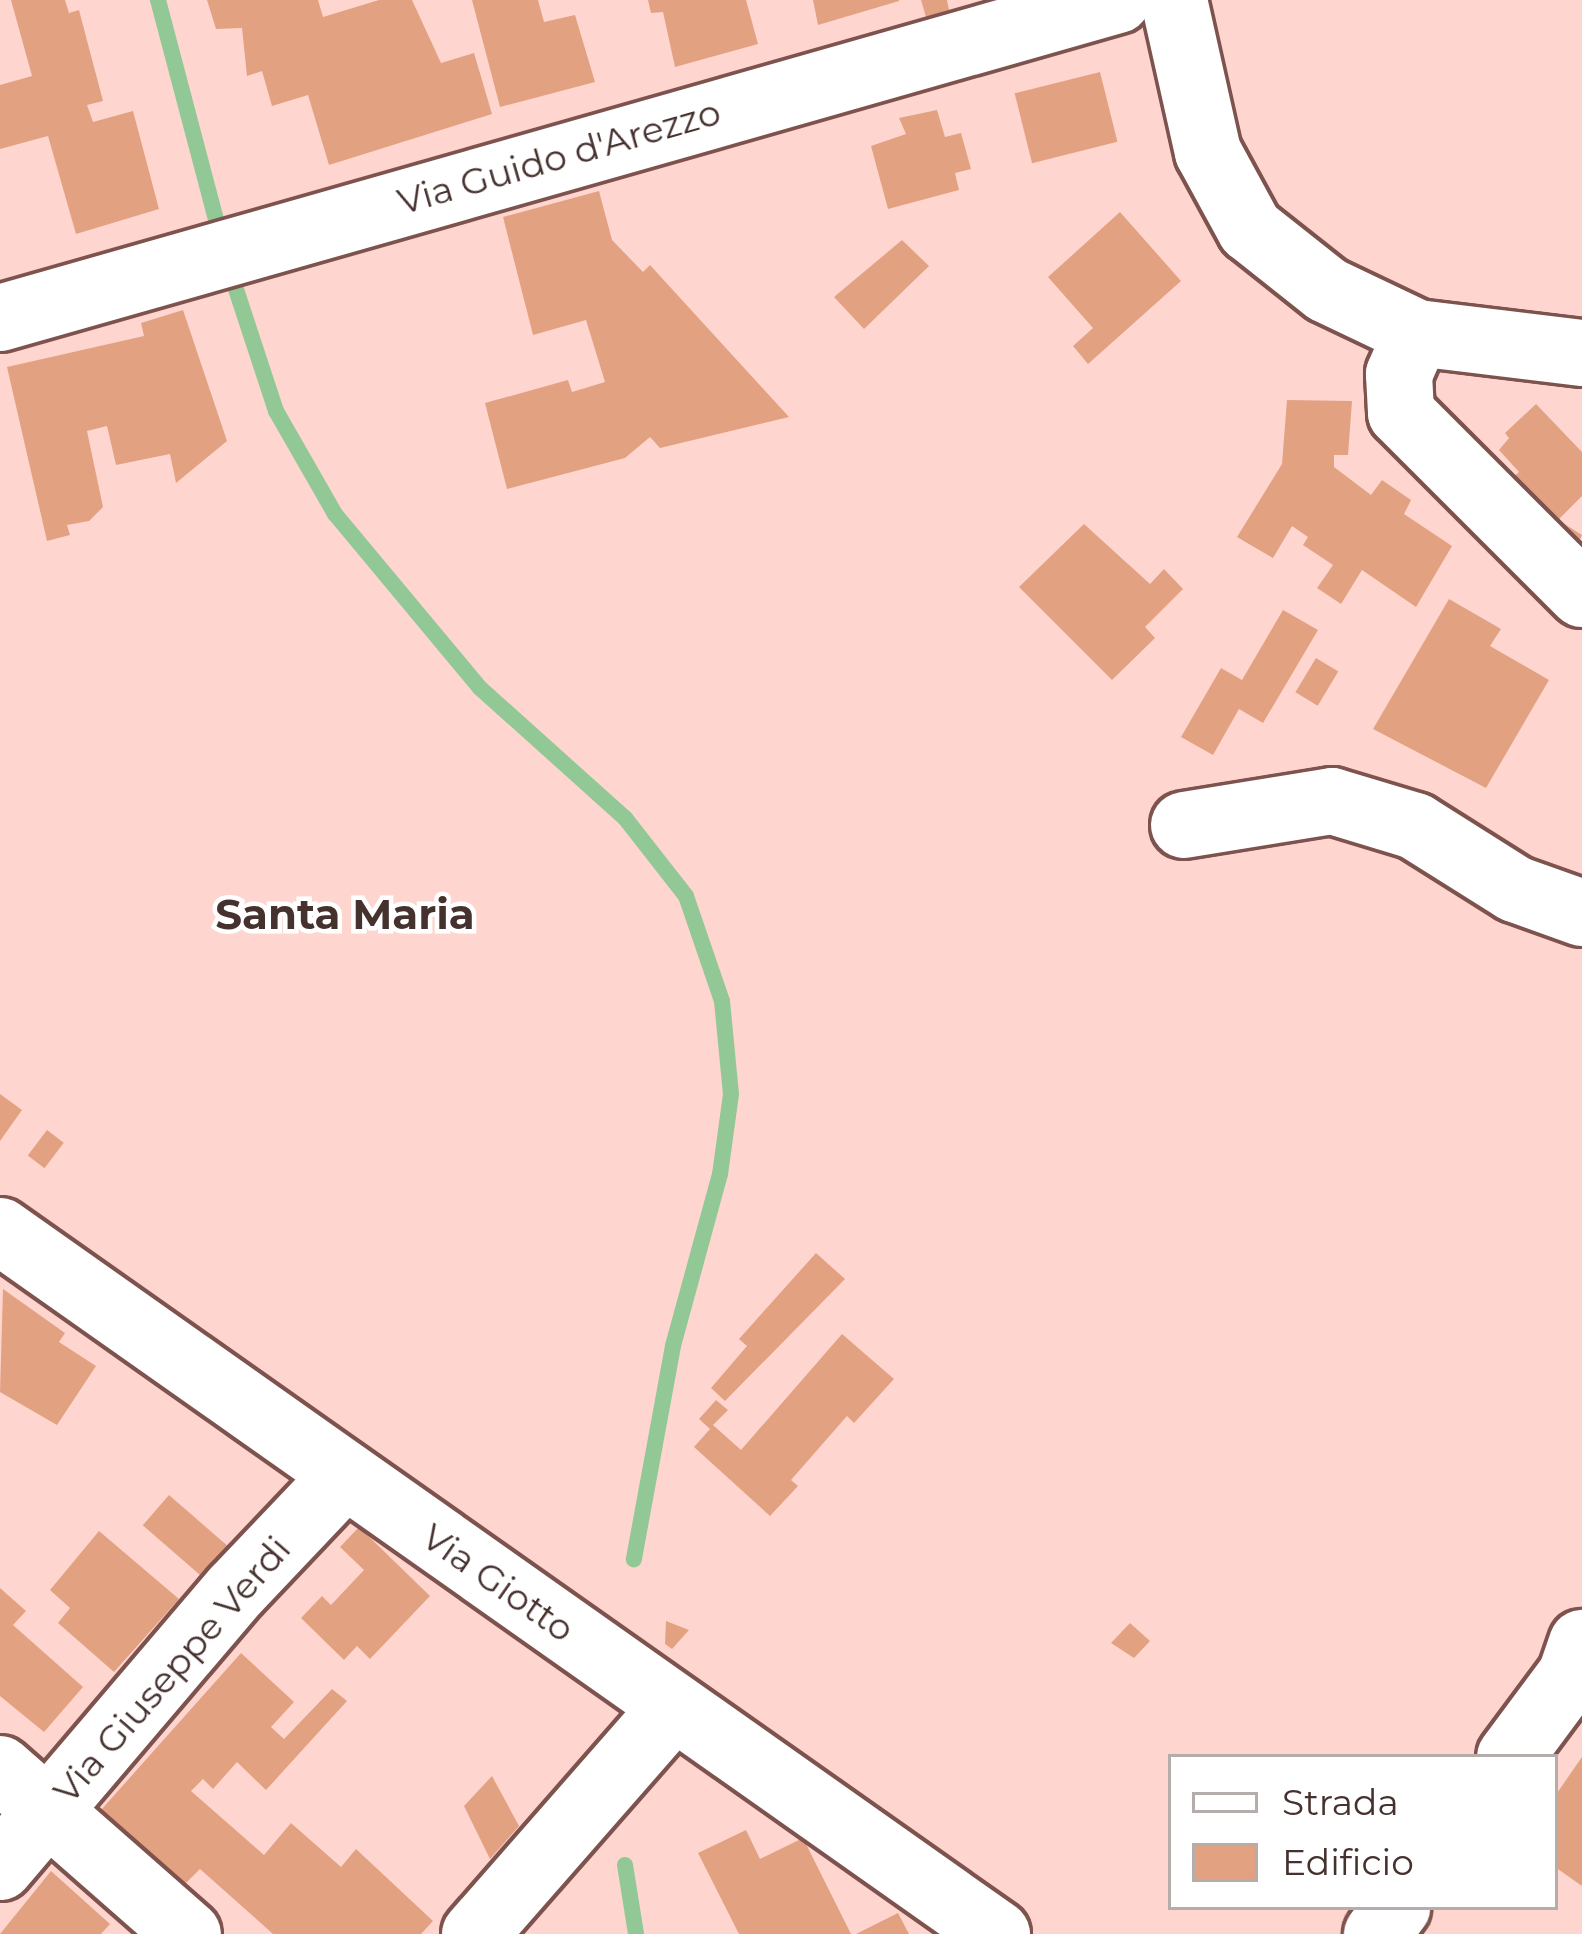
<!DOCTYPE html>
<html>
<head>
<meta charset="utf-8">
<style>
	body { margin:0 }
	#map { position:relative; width:1582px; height:1934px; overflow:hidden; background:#ffd5d0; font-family:Montserrat,sans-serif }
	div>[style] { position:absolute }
	.stream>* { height:16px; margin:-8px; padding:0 8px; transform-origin:8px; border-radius:8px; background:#92c896 }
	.building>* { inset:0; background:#e2a282; transform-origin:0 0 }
	.roads { filter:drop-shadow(3px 0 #7e534e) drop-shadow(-3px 0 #7e534e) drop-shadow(0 3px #7e534e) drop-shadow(0 -3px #7e534e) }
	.minor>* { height:66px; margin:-33px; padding:0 33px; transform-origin:33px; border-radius:33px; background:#fff }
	span { translate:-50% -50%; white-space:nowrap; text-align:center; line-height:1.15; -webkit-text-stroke:9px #fff; paint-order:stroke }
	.street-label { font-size:36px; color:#45312e }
	.quarter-label { font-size:42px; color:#45312e; font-weight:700 }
	.legend { position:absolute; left:1168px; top:1754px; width:390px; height:156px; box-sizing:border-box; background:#fff; border:3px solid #b5adab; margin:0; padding:15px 21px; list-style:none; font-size:36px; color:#45312e }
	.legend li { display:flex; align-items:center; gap:24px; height:60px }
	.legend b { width:60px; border:3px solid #b5adab }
</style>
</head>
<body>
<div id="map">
	<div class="stream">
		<div style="left:158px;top:0;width:251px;rotate:75.2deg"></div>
		<div style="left:229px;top:268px;width:151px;rotate:71.8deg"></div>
		<div style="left:276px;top:411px;width:119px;rotate:60.2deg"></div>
		<div style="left:335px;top:514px;width:226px;rotate:50.2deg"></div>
		<div style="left:480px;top:688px;width:195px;rotate:41.9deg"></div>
		<div style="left:625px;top:818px;width:99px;rotate:52deg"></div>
		<div style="left:686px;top:896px;width:111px;rotate:71.1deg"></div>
		<div style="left:722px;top:1001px;width:93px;rotate:84.5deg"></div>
		<div style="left:731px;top:1094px;width:81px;rotate:97.8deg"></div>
		<div style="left:720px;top:1174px;width:178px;rotate:105.3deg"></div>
		<div style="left:673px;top:1346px;width:217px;rotate:100.4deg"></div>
		<div style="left:625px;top:1865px;width:70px;rotate:80.9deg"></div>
	</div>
	<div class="building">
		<div style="clip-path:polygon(11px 0,65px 0,69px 13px,79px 10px,103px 101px,87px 105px,93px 122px,133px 111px,159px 209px,76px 234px,48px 136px,0 149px,0 85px,32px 76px)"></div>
		<div style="clip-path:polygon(207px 0,318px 0,323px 17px,379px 0,412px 0,441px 63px,474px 53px,492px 114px,329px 165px,308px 95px,272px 106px,262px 71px,247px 76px,242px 28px,216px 29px)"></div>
		<div style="clip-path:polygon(472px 0,538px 0,544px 22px,575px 15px,595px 82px,500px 107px)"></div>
		<div style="clip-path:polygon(648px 0,746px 0,758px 44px,675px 67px,663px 12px,651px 13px)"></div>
		<div style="clip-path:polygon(813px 0,899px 0,899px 1px,818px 25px)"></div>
		<div style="clip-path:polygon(921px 0,947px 0,949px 10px,926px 17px)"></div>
		<div style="left:1100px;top:72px;width:72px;height:88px;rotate:76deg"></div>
		<div style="clip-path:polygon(937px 110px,945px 137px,961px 133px,971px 169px,955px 173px,959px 190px,888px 209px,871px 146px,906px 134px,899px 118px)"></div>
		<div style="clip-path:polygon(599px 191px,612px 240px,643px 272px,650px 265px,789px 417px,660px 448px,650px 437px,625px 458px,507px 489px,485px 403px,568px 380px,572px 392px,605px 382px,586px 320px,533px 335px,503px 217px)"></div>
		<div style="clip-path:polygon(1120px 212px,1181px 281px,1088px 364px,1073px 346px,1093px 328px,1048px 277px)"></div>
		<div style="clip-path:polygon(902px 240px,929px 266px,864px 329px,834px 297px)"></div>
		<div style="clip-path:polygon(183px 310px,227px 441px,176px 483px,170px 454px,116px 465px,107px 426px,87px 431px,103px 507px,89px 521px,67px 525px,70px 535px,47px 541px,7px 367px,144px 336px,141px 323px)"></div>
		<div style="clip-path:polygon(1287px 400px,1352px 401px,1348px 455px,1334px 455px,1334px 467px,1371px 495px,1382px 480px,1411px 500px,1404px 514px,1452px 546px,1416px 607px,1362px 570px,1341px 604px,1317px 588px,1333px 565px,1303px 545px,1308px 537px,1292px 526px,1273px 558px,1237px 537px,1282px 464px)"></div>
		<div style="clip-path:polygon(1536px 404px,1582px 452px,1582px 496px,1558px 520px,1582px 535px,1572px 556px,1504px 486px,1519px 472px,1499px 450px,1509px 438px,1505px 433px)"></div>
		<div style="clip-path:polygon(1084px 524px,1150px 584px,1164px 569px,1183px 589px,1145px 627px,1155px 638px,1112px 680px,1019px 587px)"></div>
		<div style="clip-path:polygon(1449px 599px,1501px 629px,1490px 646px,1549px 680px,1486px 788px,1373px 729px)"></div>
		<div style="clip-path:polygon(1283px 610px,1318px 630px,1263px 723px,1239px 709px,1213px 755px,1181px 737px,1221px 668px,1242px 680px)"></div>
		<div style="left:1316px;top:658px;width:26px;height:40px;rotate:31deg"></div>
		<div style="clip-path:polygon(0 1094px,22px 1110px,0 1141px)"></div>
		<div style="left:47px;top:1130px;width:21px;height:32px;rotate:37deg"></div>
		<div style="clip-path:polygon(816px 1253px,845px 1279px,725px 1401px,711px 1388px,747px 1346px,739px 1339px)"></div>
		<div style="clip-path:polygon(3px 1289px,65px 1333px,59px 1342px,96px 1366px,57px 1425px,0 1392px)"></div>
		<div style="clip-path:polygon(842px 1334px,894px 1379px,854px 1423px,847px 1416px,791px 1480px,798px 1486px,770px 1516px,694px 1447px,710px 1429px,699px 1419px,716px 1400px,728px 1410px,713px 1425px,741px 1450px)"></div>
		<div style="left:169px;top:1495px;width:77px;height:40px;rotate:41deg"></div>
		<div style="clip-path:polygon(359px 1527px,430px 1596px,370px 1659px,357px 1646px,344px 1660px,301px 1618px,322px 1596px,331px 1605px,364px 1570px,340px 1547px)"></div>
		<div style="clip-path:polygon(99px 1531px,179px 1599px,114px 1672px,58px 1623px,70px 1608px,50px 1590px)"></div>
		<div style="clip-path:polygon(0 1588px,26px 1611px,13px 1625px,83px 1687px,44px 1732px,0 1696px)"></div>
		<div style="clip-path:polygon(666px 1621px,689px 1630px,672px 1649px,665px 1644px)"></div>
		<div style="clip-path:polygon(1130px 1623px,1150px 1641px,1134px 1658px,1111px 1643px)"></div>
		<div style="clip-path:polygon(241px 1653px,294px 1702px,271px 1727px,284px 1739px,332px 1689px,347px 1701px,266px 1790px,237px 1762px,213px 1789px,203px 1779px,191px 1791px,264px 1855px,291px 1823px,341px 1867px,356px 1849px,433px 1921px,421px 1934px,273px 1934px,200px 1869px,184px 1885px,101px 1810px)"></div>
		<div style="clip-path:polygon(1582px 1757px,1582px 1886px,1555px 1867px,1555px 1796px)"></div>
		<div style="clip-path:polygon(492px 1776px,519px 1826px,490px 1859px,464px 1806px)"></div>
		<div style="clip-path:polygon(746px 1830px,760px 1859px,803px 1838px,851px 1934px,739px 1934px,698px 1853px)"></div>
		<div style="clip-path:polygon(51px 1871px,110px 1924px,101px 1934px,0 1934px)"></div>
		<div style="clip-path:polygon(898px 1913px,909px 1934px,856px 1934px)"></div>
	</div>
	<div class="roads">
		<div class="minor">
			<div style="left:1174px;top:0;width:156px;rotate:77.4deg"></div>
			<div style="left:1208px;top:152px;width:88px;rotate:61.4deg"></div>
			<div style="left:1250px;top:229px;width:98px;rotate:38.4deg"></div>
			<div style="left:1327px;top:290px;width:100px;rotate:25.5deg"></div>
			<div style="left:1417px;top:333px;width:166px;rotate:6.9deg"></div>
			<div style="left:0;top:318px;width:1162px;rotate:-15.88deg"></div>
			<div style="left:1417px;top:333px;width:45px;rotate:113.7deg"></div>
			<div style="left:1399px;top:374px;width:39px;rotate:87deg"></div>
			<div style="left:1401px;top:413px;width:256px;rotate:45deg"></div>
			<div style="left:1184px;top:825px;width:150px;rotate:-9.2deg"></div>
			<div style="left:1332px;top:801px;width:87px;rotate:16.8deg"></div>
			<div style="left:1415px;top:826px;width:118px;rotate:32.2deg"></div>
			<div style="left:1515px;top:889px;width:71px;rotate:19.7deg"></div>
			<div style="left:0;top:1231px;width:1220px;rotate:35.19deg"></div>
			<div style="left:1510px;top:1757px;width:102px;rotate:-53.4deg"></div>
			<div style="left:1571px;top:1675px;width:34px;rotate:-71deg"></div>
			<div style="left:0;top:1769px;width:250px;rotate:41.3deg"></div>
			<div style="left:0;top:1867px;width:364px;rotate:-49.6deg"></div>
			<div style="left:236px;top:1590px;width:158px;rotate:-46.5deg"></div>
			<div style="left:475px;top:1934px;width:302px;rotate:-48.8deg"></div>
			<div style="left:1377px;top:1934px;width:34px;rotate:-53deg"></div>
		</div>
	</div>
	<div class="street-label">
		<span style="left:559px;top:157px;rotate:-16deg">Via Guido d'Arezzo</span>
		<span style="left:498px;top:1583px;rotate:35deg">Via Giotto</span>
		<span style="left:172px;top:1670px;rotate:-49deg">Via Giuseppe Verdi</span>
	</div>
	<div class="quarter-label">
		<span style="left:345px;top:914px">Santa Maria</span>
	</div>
	<ul class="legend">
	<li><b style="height:15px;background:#fff"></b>Strada</li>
	<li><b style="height:33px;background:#e2a282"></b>Edificio</li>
	</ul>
</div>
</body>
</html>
